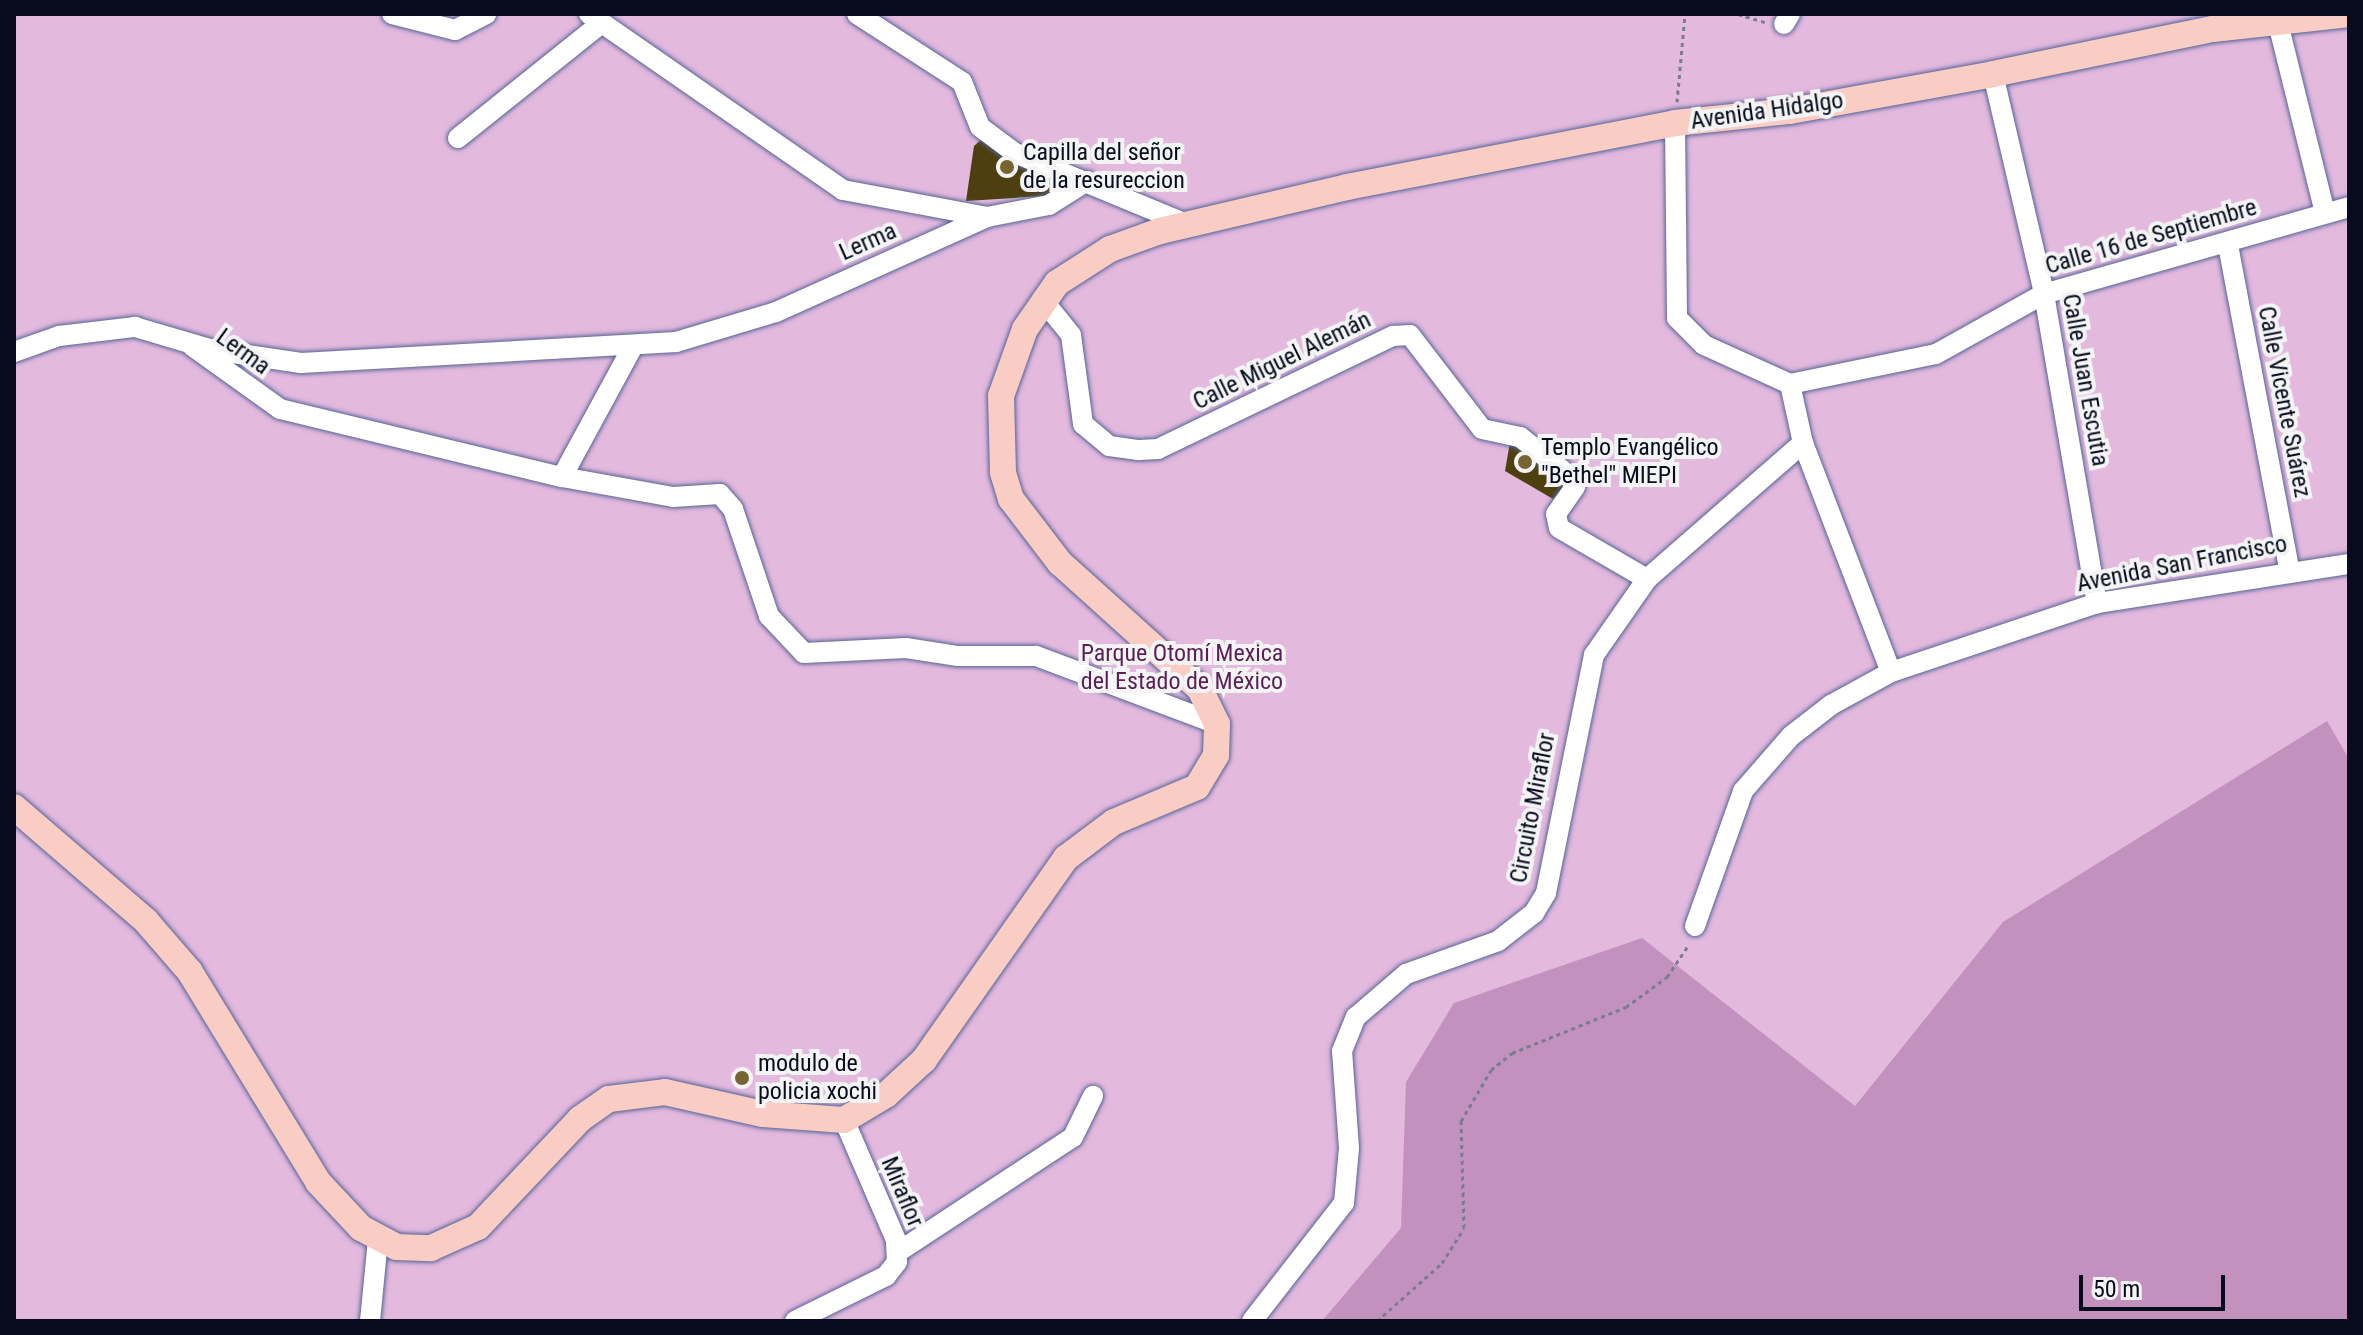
<!DOCTYPE html>
<html>
<head>
<meta charset="utf-8">
<style>
  body { margin:0 }
  #map { position:relative; width:2363px; height:1335px; overflow:hidden; background:#dee6fd; font-family:"Roboto Condensed",sans-serif }
  div>[style] { position:absolute }
  .green>* { inset:0; background:#e3b9de; transform-origin:0 0 }
  .forest>* { inset:0; background:#c391be }
  .building>* { inset:0; background:#4e3f11 }
  .path>* { height:3px; margin-top:-1.5px; transform-origin:0; background:repeating-linear-gradient(90deg,#767d92 0 4px,transparent 0 8px) }
  .roads { filter:drop-shadow(0 0 2px #556597) drop-shadow(0 0 2px #556597) }
  .minor>* { height:20px; margin:-10px; padding:0 10px; transform-origin:10px; border-radius:10px; background:#fff }
  .major>* { height:26px; margin:-13px; padding:0 13px; transform-origin:13px; border-radius:13px; background:#f9ccc4 }
  .dots>* { width:22px; height:22px; translate:-50% -50%; box-sizing:border-box; border:4px solid #f4f4f4; border-radius:50% }
  span { translate:-50% -50%; white-space:nowrap; text-align:center; line-height:1.15; -webkit-text-stroke:8px #f4f4f4; paint-order:stroke }
  .street-label { font-size:24px; color:#060b1e }
  .poi-label { font-size:24px; color:#060b1e }
  .left { translate:0 -50%; text-align:left }
  .park-label { font-size:24px; color:#5b1f57 }
  .frame { position:absolute; inset:0; border:16px solid #060b1e; pointer-events:none }
  .scale { position:absolute; left:2079px; top:1275px; width:146px; height:36px; box-sizing:border-box; border:4px solid #060b1e; border-top:0; padding-left:10px; font-size:24px; line-height:28px; white-space:nowrap; color:#060b1e; -webkit-text-stroke:6px #f4f4f4; paint-order:stroke }
</style>
</head>
<body>
<div id="map">
  <div class="green">
    <div style="left:14px;top:14px;width:2335px;height:1307px"></div>
  </div>
  <div class="forest">
    <div style="clip-path:polygon(2327px 721px,2349px 759px,2349px 1321px,1322px 1321px,1401px 1228px,1406px 1082px,1454px 1003px,1642px 938px,1855px 1106px,2003px 922px)"></div>
  </div>
  <div class="building">
    <div style="clip-path:polygon(984px 137px,1083px 181px,1059px 195px,966px 201px,974px 146px)"></div>
    <div style="clip-path:polygon(1510px 442px,1568px 481px,1553px 499px,1505px 471px)"></div>
  </div>
  <div class="path">
    <div style="left:1738px;top:14px;width:28px;rotate:17deg"></div>
    <div style="left:1677px;top:102px;width:88px;rotate:-84.8deg"></div>
    <div style="left:1377px;top:1321px;width:87px;rotate:-41.7deg"></div>
    <div style="left:1442px;top:1263px;width:41px;rotate:-57.8deg"></div>
    <div style="left:1464px;top:1228px;width:107px;rotate:-91.6deg"></div>
    <div style="left:1461px;top:1121px;width:59px;rotate:-59.5deg"></div>
    <div style="left:1491px;top:1070px;width:27px;rotate:-39deg"></div>
    <div style="left:1512px;top:1053px;width:123px;rotate:-22deg"></div>
    <div style="left:1626px;top:1007px;width:51px;rotate:-36.2deg"></div>
    <div style="left:1667px;top:977px;width:40px;rotate:-56deg"></div>
  </div>
  <div class="roads">
    <div class="minor">
      <div style="left:392px;top:14px;width:65px;rotate:14.3deg"></div>
      <div style="left:455px;top:30px;width:35px;rotate:-27deg"></div>
      <div style="left:589px;top:14px;width:309px;rotate:34.7deg"></div>
      <div style="left:843px;top:190px;width:147px;rotate:10.6deg"></div>
      <div style="left:987px;top:217px;width:63px;rotate:-11deg"></div>
      <div style="left:1049px;top:205px;width:45px;rotate:-32.3deg"></div>
      <div style="left:857px;top:14px;width:125px;rotate:32.9deg"></div>
      <div style="left:962px;top:82px;width:48px;rotate:68.2deg"></div>
      <div style="left:980px;top:127px;width:44px;rotate:36.6deg"></div>
      <div style="left:1015px;top:153px;width:188px;rotate:22.5deg"></div>
      <div style="left:2277px;top:19px;width:200px;rotate:76.1deg"></div>
      <div style="left:1784px;top:24px;width:12px;rotate:-59deg"></div>
      <div style="left:1993px;top:74px;width:226px;rotate:76.9deg"></div>
      <div style="left:2044px;top:294px;width:314px;rotate:80.3deg"></div>
      <div style="left:1675px;top:123px;width:195px;rotate:89.4deg"></div>
      <div style="left:1677px;top:318px;width:38px;rotate:45deg"></div>
      <div style="left:1704px;top:345px;width:94px;rotate:24.4deg"></div>
      <div style="left:1790px;top:384px;width:60px;rotate:77.6deg"></div>
      <div style="left:1803px;top:443px;width:245px;rotate:69deg"></div>
      <div style="left:458px;top:138px;width:181px;rotate:-38.7deg"></div>
      <div style="left:2228px;top:245px;width:330px;rotate:79.3deg"></div>
      <div style="left:1042px;top:299px;width:46px;rotate:51.1deg"></div>
      <div style="left:1071px;top:335px;width:90px;rotate:82.3deg"></div>
      <div style="left:1083px;top:424px;width:34px;rotate:40deg"></div>
      <div style="left:1109px;top:446px;width:30px;rotate:8deg"></div>
      <div style="left:1139px;top:450px;width:19px;rotate:-3deg"></div>
      <div style="left:1158px;top:449px;width:261px;rotate:-25.7deg"></div>
      <div style="left:1393px;top:336px;width:17px;rotate:-3deg"></div>
      <div style="left:1410px;top:335px;width:118px;rotate:52.5deg"></div>
      <div style="left:1482px;top:429px;width:39px;rotate:12deg"></div>
      <div style="left:1520px;top:437px;width:63px;rotate:38deg"></div>
      <div style="left:1570px;top:476px;width:12px;rotate:66deg"></div>
      <div style="left:1575px;top:487px;width:33px;rotate:125deg"></div>
      <div style="left:1556px;top:514px;width:14px;rotate:78deg"></div>
      <div style="left:1559px;top:528px;width:102px;rotate:30.1deg"></div>
      <div style="left:192px;top:346px;width:108px;rotate:35.6deg"></div>
      <div style="left:280px;top:409px;width:290px;rotate:13.6deg"></div>
      <div style="left:562px;top:477px;width:147px;rotate:-61.5deg"></div>
      <div style="left:14px;top:352px;width:48px;rotate:-19.6deg"></div>
      <div style="left:59px;top:336px;width:77px;rotate:-6.8deg"></div>
      <div style="left:135px;top:327px;width:81px;rotate:16.4deg"></div>
      <div style="left:213px;top:350px;width:89px;rotate:8.4deg"></div>
      <div style="left:301px;top:363px;width:376px;rotate:-3.2deg"></div>
      <div style="left:676px;top:342px;width:104px;rotate:-16.7deg"></div>
      <div style="left:776px;top:312px;width:231px;rotate:-24.2deg"></div>
      <div style="left:1790px;top:384px;width:149px;rotate:-11.6deg"></div>
      <div style="left:1936px;top:354px;width:124px;rotate:-29.1deg"></div>
      <div style="left:2044px;top:294px;width:317px;rotate:-15.9deg"></div>
      <div style="left:562px;top:477px;width:113px;rotate:10.2deg"></div>
      <div style="left:673px;top:497px;width:47px;rotate:-3.7deg"></div>
      <div style="left:720px;top:494px;width:20px;rotate:49deg"></div>
      <div style="left:733px;top:509px;width:113px;rotate:71.4deg"></div>
      <div style="left:769px;top:616px;width:51px;rotate:46.6deg"></div>
      <div style="left:804px;top:653px;width:102px;rotate:-2.8deg"></div>
      <div style="left:906px;top:648px;width:53px;rotate:8.7deg"></div>
      <div style="left:958px;top:656px;width:78px"></div>
      <div style="left:1036px;top:656px;width:193px;rotate:20.6deg"></div>
      <div style="left:1695px;top:926px;width:143px;rotate:-70.4deg"></div>
      <div style="left:1743px;top:791px;width:73px;rotate:-48.9deg"></div>
      <div style="left:1791px;top:736px;width:51px;rotate:-37.8deg"></div>
      <div style="left:1831px;top:705px;width:68px;rotate:-28.8deg"></div>
      <div style="left:1891px;top:672px;width:217px;rotate:-18.5deg"></div>
      <div style="left:2097px;top:603px;width:255px;rotate:-8.8deg"></div>
      <div style="left:898px;top:1252px;width:209px;rotate:-33.3deg"></div>
      <div style="left:1073px;top:1137px;width:46px;rotate:-64deg"></div>
      <div style="left:370px;top:1321px;width:81px;rotate:-84.4deg"></div>
      <div style="left:795px;top:1321px;width:102px;rotate:-26.3deg"></div>
      <div style="left:886px;top:1276px;width:18px;rotate:-52deg"></div>
      <div style="left:897px;top:1262px;width:22px;rotate:-93deg"></div>
      <div style="left:896px;top:1240px;width:131px;rotate:-113.4deg"></div>
      <div style="left:1252px;top:1321px;width:150px;rotate:-52.1deg"></div>
      <div style="left:1344px;top:1203px;width:55px;rotate:-84.8deg"></div>
      <div style="left:1349px;top:1148px;width:97px;rotate:-94.1deg"></div>
      <div style="left:1342px;top:1051px;width:37px;rotate:-68deg"></div>
      <div style="left:1356px;top:1017px;width:66px;rotate:-40.7deg"></div>
      <div style="left:1406px;top:974px;width:98px;rotate:-19.7deg"></div>
      <div style="left:1498px;top:941px;width:46px;rotate:-37.9deg"></div>
      <div style="left:1534px;top:913px;width:23px;rotate:-59deg"></div>
      <div style="left:1546px;top:893px;width:243px;rotate:-78.6deg"></div>
      <div style="left:1594px;top:655px;width:93px;rotate:-55.1deg"></div>
      <div style="left:1647px;top:579px;width:207px;rotate:-41.1deg"></div>
    </div>
    <div class="major">
      <div style="left:14px;top:807px;width:174px;rotate:40.8deg"></div>
      <div style="left:146px;top:921px;width:67px;rotate:49.2deg"></div>
      <div style="left:190px;top:972px;width:246px;rotate:58.6deg"></div>
      <div style="left:318px;top:1182px;width:63px;rotate:46.9deg"></div>
      <div style="left:361px;top:1228px;width:40px;rotate:28deg"></div>
      <div style="left:396px;top:1247px;width:35px;rotate:2deg"></div>
      <div style="left:431px;top:1248px;width:51px;rotate:-24.1deg"></div>
      <div style="left:478px;top:1227px;width:149px;rotate:-46.6deg"></div>
      <div style="left:580px;top:1119px;width:35px;rotate:-35deg"></div>
      <div style="left:609px;top:1099px;width:56px;rotate:-7.1deg"></div>
      <div style="left:665px;top:1092px;width:100px;rotate:12.7deg"></div>
      <div style="left:763px;top:1114px;width:81px;rotate:4.2deg"></div>
      <div style="left:844px;top:1120px;width:49px;rotate:-30.8deg"></div>
      <div style="left:886px;top:1095px;width:52px;rotate:-42.6deg"></div>
      <div style="left:924px;top:1060px;width:247px;rotate:-54.9deg"></div>
      <div style="left:1066px;top:858px;width:60px;rotate:-36.9deg"></div>
      <div style="left:1114px;top:822px;width:90px;rotate:-22.9deg"></div>
      <div style="left:1197px;top:787px;width:37px;rotate:-59deg"></div>
      <div style="left:1216px;top:755px;width:31px;rotate:-88deg"></div>
      <div style="left:1217px;top:724px;width:39px;rotate:-116deg"></div>
      <div style="left:1200px;top:689px;width:188px;rotate:-138deg"></div>
      <div style="left:1060px;top:563px;width:81px;rotate:-127.4deg"></div>
      <div style="left:1011px;top:499px;width:28px;rotate:-107deg"></div>
      <div style="left:1003px;top:472px;width:76px;rotate:-91.5deg"></div>
      <div style="left:1001px;top:396px;width:71px;rotate:-70.3deg"></div>
      <div style="left:1025px;top:329px;width:56px;rotate:-55.2deg"></div>
      <div style="left:1057px;top:283px;width:63px;rotate:-32.7deg"></div>
      <div style="left:1110px;top:249px;width:53px;rotate:-19.8deg"></div>
      <div style="left:1160px;top:231px;width:192px;rotate:-13.2deg"></div>
      <div style="left:1347px;top:187px;width:334px;rotate:-11deg"></div>
      <div style="left:1675px;top:123px;width:116px;rotate:-6deg"></div>
      <div style="left:1790px;top:111px;width:206px;rotate:-10.3deg"></div>
      <div style="left:1993px;top:74px;width:225px;rotate:-11.6deg"></div>
      <div style="left:2213px;top:29px;width:137px;rotate:-6.3deg"></div>
    </div>
  </div>
  <div class="dots">
    <div style="left:1007px;top:167px;background:#766533"></div>
    <div style="left:1525px;top:462px;background:#766533"></div>
    <div style="left:742px;top:1078px;background:#766533"></div>
  </div>
  <div class="street-label">
    <span style="left:1767px;top:111px;rotate:-8deg">Avenida Hidalgo</span>
    <span style="left:2151px;top:237px;rotate:-16deg">Calle 16 de Septiembre</span>
    <span style="left:868px;top:242px;rotate:-24deg">Lerma</span>
    <span style="left:243px;top:352px;rotate:36deg">Lerma</span>
    <span style="left:1282px;top:361px;rotate:-26deg">Calle Miguel Alemán</span>
    <span style="left:2085px;top:380px;rotate:80deg">Calle Juan Escutia</span>
    <span style="left:2284px;top:402px;rotate:79deg">Calle Vicente Suárez</span>
    <span style="left:2182px;top:564px;rotate:-11deg">Avenida San Francisco</span>
    <span style="left:1533px;top:808px;rotate:-79deg">Circuito Miraflor</span>
    <span style="left:902px;top:1192px;rotate:67deg">Miraflor</span>
  </div>
  <div class="poi-label">
    <span class="left" style="left:1023px;top:167px">Capilla del señor<br>de la resureccion</span>
    <span class="left" style="left:1541px;top:462px">Templo Evangélico<br>"Bethel" MIEPI</span>
    <span class="left" style="left:758px;top:1078px">modulo de<br>policia xochi</span>
  </div>
  <div class="park-label">
    <span style="left:1182px;top:668px">Parque Otomí Mexica<br>del Estado de México</span>
  </div>
  <div class="frame"></div>
  <div class="scale">50 m</div>
</div>
</body>
</html>
